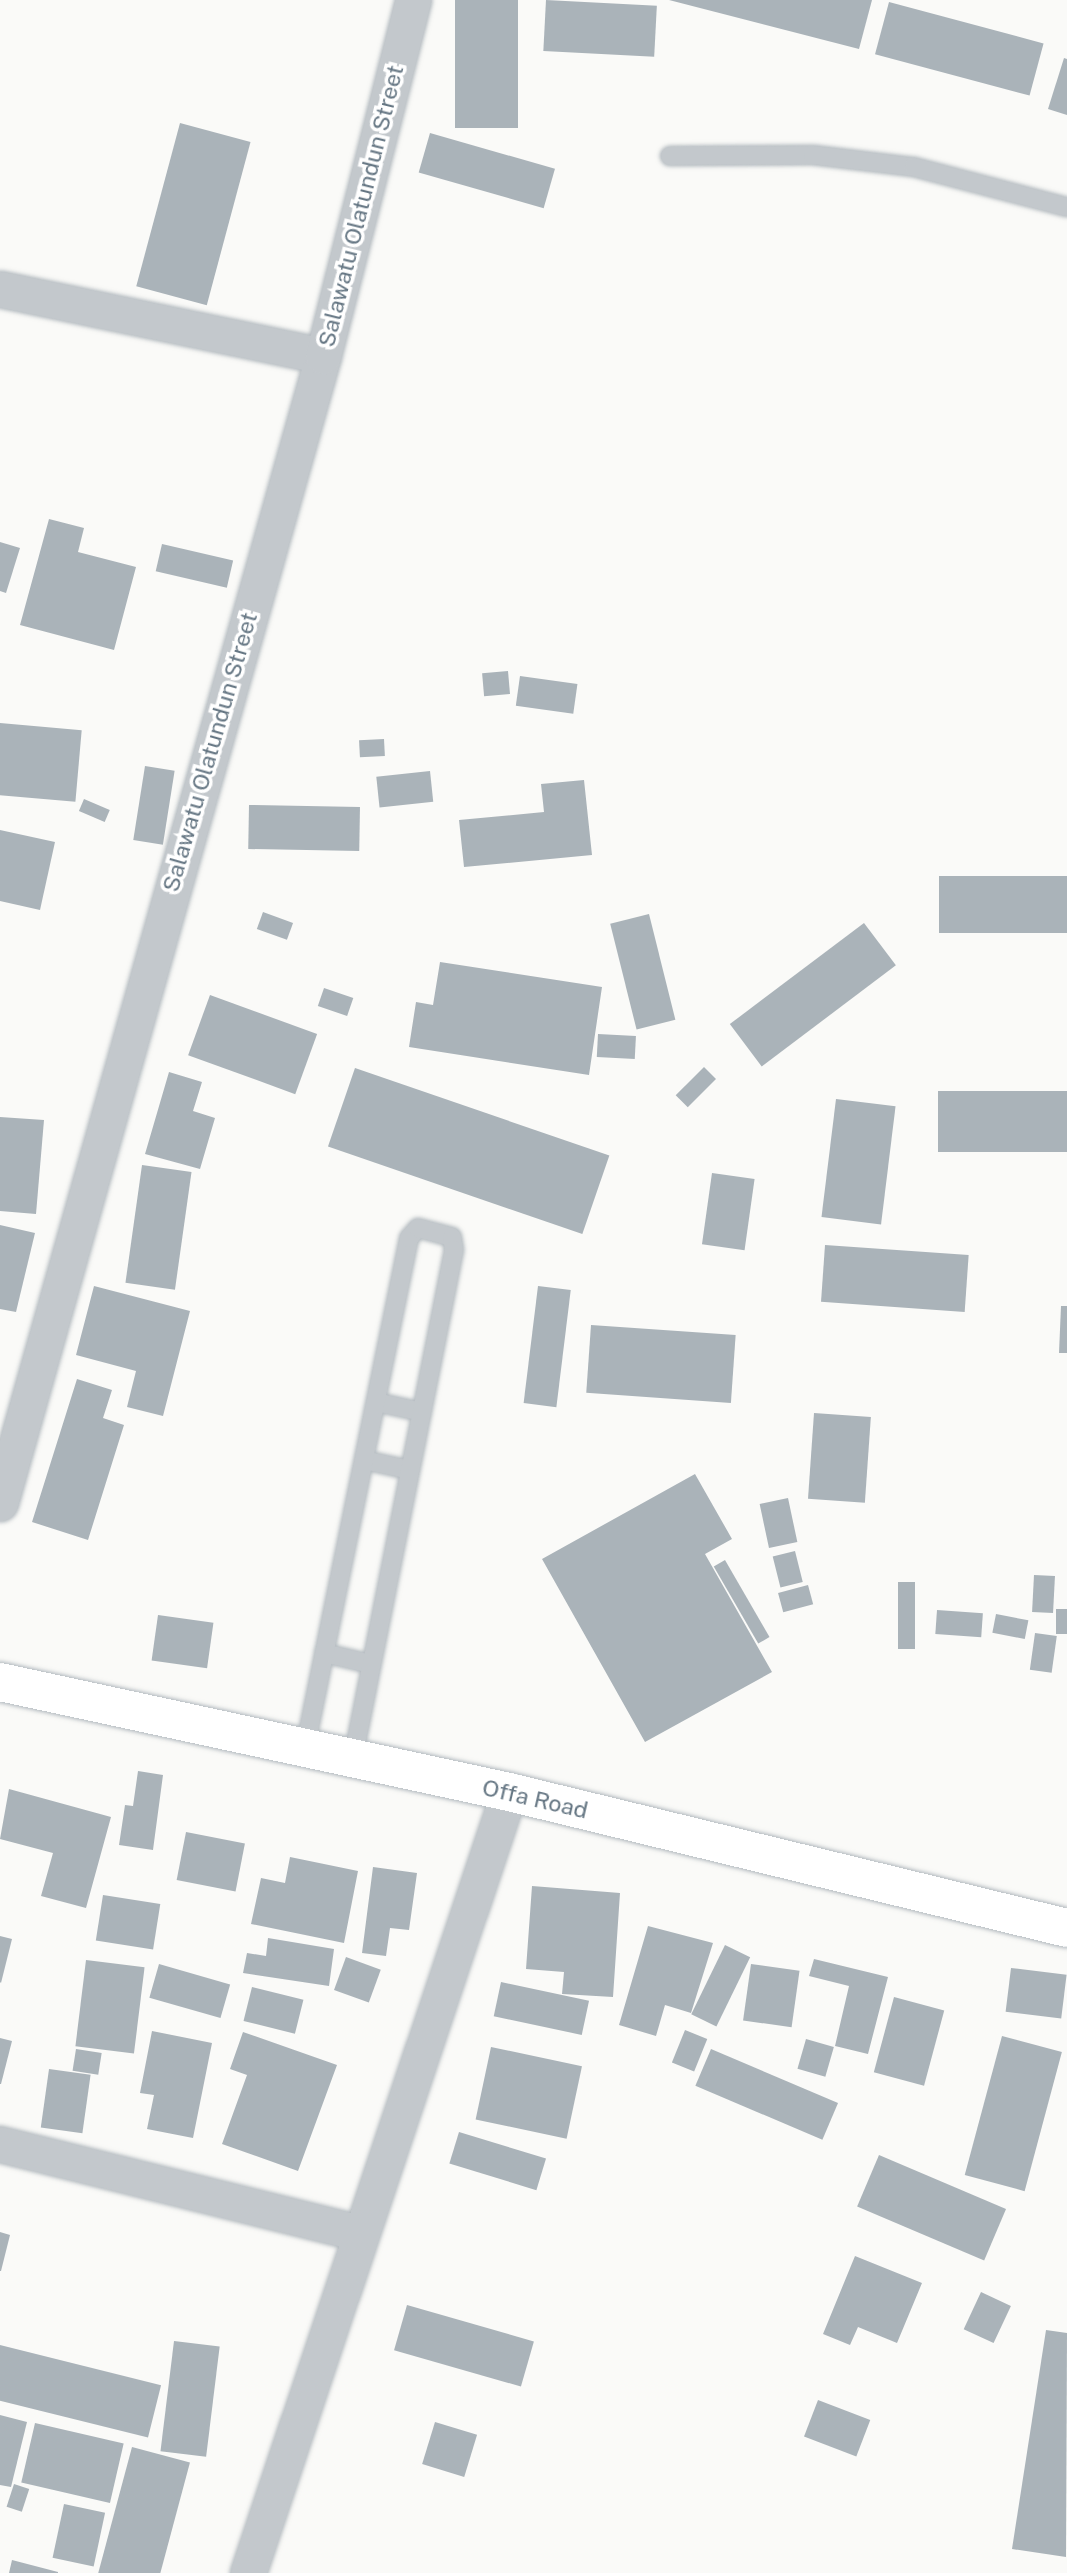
<!DOCTYPE html>
<html>
<head>
<meta charset="utf-8">
<style>
  body { margin:0 }
  #map { position:relative; width:1067px; height:2573px; overflow:hidden; background:#fafaf8; font-family:"Public Sans",sans-serif }
  div>[style] { position:absolute }
  .building>* { inset:0; background:#aab3b9; transform-origin:0 0 }
  .roads { filter:drop-shadow(0 0 2px #b3babf) drop-shadow(0 0 2px #b3babf) }
  .lane>* { height:18px; margin:-9px; padding:0 9px; transform-origin:9px; border-radius:9px; background:#c3c8cc }
  .street>* { height:35px; margin:-17.5px; padding:0 17.5px; transform-origin:17.5px; border-radius:17.5px; background:#c3c8cc }
  .secondary>* { height:38px; margin:-19px; padding:0 19px; transform-origin:19px; border-radius:19px; background:#fff }
  span { translate:-50% -50%; white-space:nowrap; text-align:center; line-height:1.15; -webkit-text-stroke:7px #fff; paint-order:stroke }
  .street-label { font-size:23px; color:#657683 }
</style>
</head>
<body>
<div id="map">
  <div class="building">
    <div style="left:455px;top:0;width:63px;height:128px"></div>
    <div style="left:546px;top:0;width:111px;height:51px;rotate:3deg"></div>
    <div style="clip-path:polygon(669px 0,872px 0,859px 49px)"></div>
    <div style="left:889px;top:2px;width:160px;height:54px;rotate:15deg"></div>
    <div style="clip-path:polygon(1064px 58px,1067px 59px,1067px 115px,1048px 109px)"></div>
    <div style="left:180px;top:123px;width:73px;height:169px;rotate:15deg"></div>
    <div style="left:430px;top:133px;width:130px;height:41px;rotate:16deg"></div>
    <div style="clip-path:polygon(49px 519px,84px 528px,78px 552px,136px 567px,114px 650px,20px 625px)"></div>
    <div style="clip-path:polygon(0 542px,20px 548px,6px 593px,0 591px)"></div>
    <div style="left:162px;top:544px;width:73px;height:28px;rotate:13deg"></div>
    <div style="left:508px;top:671px;width:23px;height:26px;rotate:85deg"></div>
    <div style="left:520px;top:676px;width:58px;height:30px;rotate:8deg"></div>
    <div style="left:0;top:723px;width:82px;height:72px;rotate:5deg"></div>
    <div style="left:384px;top:739px;width:17px;height:25px;rotate:87deg"></div>
    <div style="left:145px;top:766px;width:30px;height:75px;rotate:9deg"></div>
    <div style="left:430px;top:771px;width:31px;height:54px;rotate:84deg"></div>
    <div style="clip-path:polygon(584px 780px,592px 855px,464px 867px,459px 820px,544px 812px,541px 784px)"></div>
    <div style="left:84px;top:799px;width:28px;height:13px;rotate:23deg"></div>
    <div style="left:249px;top:805px;width:111px;height:44px;rotate:1deg"></div>
    <div style="clip-path:polygon(0 830px,55px 842px,40px 910px,0 901px)"></div>
    <div style="left:1067px;top:876px;width:57px;height:128px;rotate:90deg"></div>
    <div style="left:263px;top:912px;width:32px;height:18px;rotate:20deg"></div>
    <div style="left:649px;top:914px;width:109px;height:40px;rotate:76deg"></div>
    <div style="left:864px;top:923px;width:53px;height:168px;rotate:53deg"></div>
    <div style="clip-path:polygon(440px 962px,602px 987px,589px 1075px,409px 1047px,416px 1002px,433px 1005px)"></div>
    <div style="left:324px;top:988px;width:31px;height:19px;rotate:19deg"></div>
    <div style="left:210px;top:995px;width:114px;height:64px;rotate:20deg"></div>
    <div style="left:598px;top:1034px;width:38px;height:23px;rotate:3deg"></div>
    <div style="left:704px;top:1067px;width:17px;height:40px;rotate:45deg"></div>
    <div style="left:355px;top:1068px;width:269px;height:83px;rotate:19deg"></div>
    <div style="clip-path:polygon(169px 1072px,202px 1082px,193px 1111px,215px 1118px,200px 1169px,145px 1154px)"></div>
    <div style="left:1067px;top:1091px;width:61px;height:129px;rotate:90deg"></div>
    <div style="left:836px;top:1099px;width:60px;height:119px;rotate:7deg"></div>
    <div style="clip-path:polygon(0 1117px,44px 1120px,36px 1214px,0 1211px)"></div>
    <div style="left:142px;top:1165px;width:50px;height:119px;rotate:8deg"></div>
    <div style="left:712px;top:1173px;width:43px;height:72px;rotate:8deg"></div>
    <div style="clip-path:polygon(0 1225px,35px 1233px,16px 1312px,0 1309px)"></div>
    <div style="left:825px;top:1245px;width:144px;height:57px;rotate:4deg"></div>
    <div style="clip-path:polygon(94px 1286px,190px 1311px,163px 1416px,127px 1407px,136px 1371px,76px 1355px)"></div>
    <div style="left:538px;top:1286px;width:33px;height:118px;rotate:7deg"></div>
    <div style="clip-path:polygon(1061px 1306px,1067px 1306px,1067px 1353px,1059px 1353px)"></div>
    <div style="left:591px;top:1325px;width:145px;height:68px;rotate:4deg"></div>
    <div style="clip-path:polygon(77px 1379px,112px 1390px,103px 1418px,124px 1425px,88px 1540px,32px 1522px)"></div>
    <div style="left:814px;top:1413px;width:57px;height:86px;rotate:4deg"></div>
    <div style="clip-path:polygon(695px 1474px,732px 1539px,705px 1554px,772px 1672px,645px 1742px,542px 1559px)"></div>
    <div style="left:788px;top:1498px;width:45px;height:29px;rotate:78deg"></div>
    <div style="left:795px;top:1551px;width:32px;height:23px;rotate:76deg"></div>
    <div style="left:725px;top:1560px;width:89px;height:13px;rotate:60deg"></div>
    <div style="left:1034px;top:1575px;width:21px;height:37px;rotate:3deg"></div>
    <div style="left:898px;top:1582px;width:17px;height:67px"></div>
    <div style="left:808px;top:1585px;width:20px;height:31px;rotate:75deg"></div>
    <div style="left:1056px;top:1609px;width:11px;height:25px"></div>
    <div style="left:937px;top:1610px;width:46px;height:24px;rotate:4deg"></div>
    <div style="left:996px;top:1614px;width:33px;height:19px;rotate:11deg"></div>
    <div style="left:158px;top:1615px;width:56px;height:46px;rotate:8deg"></div>
    <div style="left:1035px;top:1633px;width:22px;height:37px;rotate:8deg"></div>
    <div style="clip-path:polygon(138px 1771px,163px 1775px,153px 1850px,119px 1845px,125px 1805px,133px 1806px)"></div>
    <div style="clip-path:polygon(9px 1789px,111px 1817px,86px 1908px,41px 1896px,53px 1853px,0 1839px)"></div>
    <div style="left:186px;top:1832px;width:60px;height:49px;rotate:11deg"></div>
    <div style="clip-path:polygon(290px 1857px,358px 1871px,344px 1943px,251px 1924px,261px 1878px,285px 1883px)"></div>
    <div style="clip-path:polygon(373px 1867px,417px 1873px,409px 1930px,390px 1928px,386px 1956px,362px 1953px)"></div>
    <div style="clip-path:polygon(532px 1886px,620px 1893px,613px 1997px,562px 1994px,564px 1972px,526px 1969px)"></div>
    <div style="left:103px;top:1895px;width:58px;height:46px;rotate:9deg"></div>
    <div style="clip-path:polygon(648px 1926px,713px 1943px,691px 2013px,665px 2005px,656px 2036px,619px 2025px)"></div>
    <div style="clip-path:polygon(0 1936px,12px 1939px,1px 1983px,0 1982px)"></div>
    <div style="clip-path:polygon(268px 1938px,334px 1949px,329px 1986px,243px 1973px,247px 1953px,266px 1956px)"></div>
    <div style="left:725px;top:1945px;width:28px;height:77px;rotate:26deg"></div>
    <div style="left:346px;top:1957px;width:37px;height:35px;rotate:20deg"></div>
    <div style="clip-path:polygon(814px 1959px,888px 1977px,868px 2054px,835px 2046px,849px 1986px,809px 1976px)"></div>
    <div style="left:86px;top:1960px;width:59px;height:87px;rotate:7deg"></div>
    <div style="left:159px;top:1964px;width:74px;height:35px;rotate:16deg"></div>
    <div style="left:751px;top:1964px;width:49px;height:57px;rotate:8deg"></div>
    <div style="left:1011px;top:1968px;width:56px;height:44px;rotate:7deg"></div>
    <div style="left:501px;top:1982px;width:90px;height:35px;rotate:12deg"></div>
    <div style="left:252px;top:1987px;width:53px;height:35px;rotate:14deg"></div>
    <div style="left:894px;top:1997px;width:52px;height:78px;rotate:15deg"></div>
    <div style="left:685px;top:2030px;width:24px;height:35px;rotate:22deg"></div>
    <div style="clip-path:polygon(152px 2031px,212px 2043px,193px 2138px,147px 2129px,154px 2095px,140px 2093px)"></div>
    <div style="clip-path:polygon(243px 2032px,337px 2065px,298px 2171px,222px 2144px,247px 2075px,230px 2069px)"></div>
    <div style="left:1002px;top:2036px;width:62px;height:144px;rotate:15deg"></div>
    <div style="clip-path:polygon(0 2038px,12px 2041px,1px 2084px,0 2084px)"></div>
    <div style="left:806px;top:2039px;width:29px;height:31px;rotate:16deg"></div>
    <div style="left:491px;top:2047px;width:93px;height:74px;rotate:12deg"></div>
    <div style="left:76px;top:2049px;width:26px;height:22px;rotate:9deg"></div>
    <div style="left:711px;top:2049px;width:138px;height:40px;rotate:23deg"></div>
    <div style="left:49px;top:2069px;width:42px;height:59px;rotate:8deg"></div>
    <div style="left:459px;top:2132px;width:91px;height:33px;rotate:17deg"></div>
    <div style="left:879px;top:2155px;width:138px;height:56px;rotate:23deg"></div>
    <div style="clip-path:polygon(0 2232px,10px 2235px,1px 2271px,0 2271px)"></div>
    <div style="clip-path:polygon(855px 2256px,922px 2283px,897px 2343px,858px 2327px,850px 2345px,823px 2334px)"></div>
    <div style="left:981px;top:2292px;width:33px;height:41px;rotate:25deg"></div>
    <div style="left:407px;top:2305px;width:132px;height:47px;rotate:16deg"></div>
    <div style="clip-path:polygon(1046px 2330px,1067px 2333px,1066px 2557px,1012px 2549px)"></div>
    <div style="left:174px;top:2341px;width:46px;height:111px;rotate:7deg"></div>
    <div style="left:0;top:2345px;width:166px;height:54px;rotate:14deg"></div>
    <div style="left:818px;top:2400px;width:56px;height:39px;rotate:21deg"></div>
    <div style="clip-path:polygon(0 2415px,27px 2422px,11px 2487px,0 2485px)"></div>
    <div style="left:435px;top:2422px;width:44px;height:44px;rotate:17deg"></div>
    <div style="left:35px;top:2423px;width:91px;height:61px;rotate:13deg"></div>
    <div style="left:132px;top:2447px;width:60px;height:131px;rotate:15deg"></div>
    <div style="left:14px;top:2484px;width:16px;height:24px;rotate:18deg"></div>
    <div style="left:64px;top:2504px;width:42px;height:55px;rotate:12deg"></div>
    <div style="clip-path:polygon(12px 2560px,58px 2572px,58px 2573px,9px 2573px)"></div>
  </div>
  <div class="roads">
    <div class="lane">
      <div style="left:670px;top:156px;width:143px;rotate:-0.4deg"></div>
      <div style="left:813px;top:155px;width:102px;rotate:6.8deg"></div>
      <div style="left:914px;top:167px;width:158px;rotate:14.7deg"></div>
      <div style="left:376px;top:1402px;width:47px;rotate:12.3deg"></div>
      <div style="left:364px;top:1460px;width:47px;rotate:12.3deg"></div>
      <div style="left:324px;top:1653px;width:48px;rotate:13.2deg"></div>
      <div style="left:305px;top:1748px;width:520px;rotate:-78.47deg"></div>
      <div style="left:409px;top:1238px;width:13px;rotate:-48deg"></div>
      <div style="left:418px;top:1228px;width:35px;rotate:15deg"></div>
      <div style="left:452px;top:1237px;width:13px;rotate:81deg"></div>
      <div style="left:454px;top:1250px;width:518px;rotate:101.24deg"></div>
    </div>
    <div class="street">
      <div style="left:0;top:289px;width:330px;rotate:11.7deg"></div>
      <div style="left:0;top:1503px;width:1192px;rotate:-74.27deg"></div>
      <div style="left:323px;top:356px;width:367px;rotate:-75.8deg"></div>
      <div style="left:0;top:2144px;width:371px;rotate:13.9deg"></div>
      <div style="left:248px;top:2573px;width:823px;rotate:-71.52deg"></div>
    </div>
    <div class="secondary">
      <div style="left:0;top:1682px;width:521px;rotate:12.19deg"></div>
      <div style="left:509px;top:1792px;width:574px;rotate:13.7deg"></div>
    </div>
  </div>
  <div class="street-label">
    <span style="left:361px;top:206px;rotate:-76deg">Salawatu Olatundun Street</span>
    <span style="left:210px;top:752px;rotate:-74deg">Salawatu Olatundun Street</span>
    <span style="left:535px;top:1799px;rotate:13deg">Offa Road</span>
  </div>
</div>
</body>
</html>
